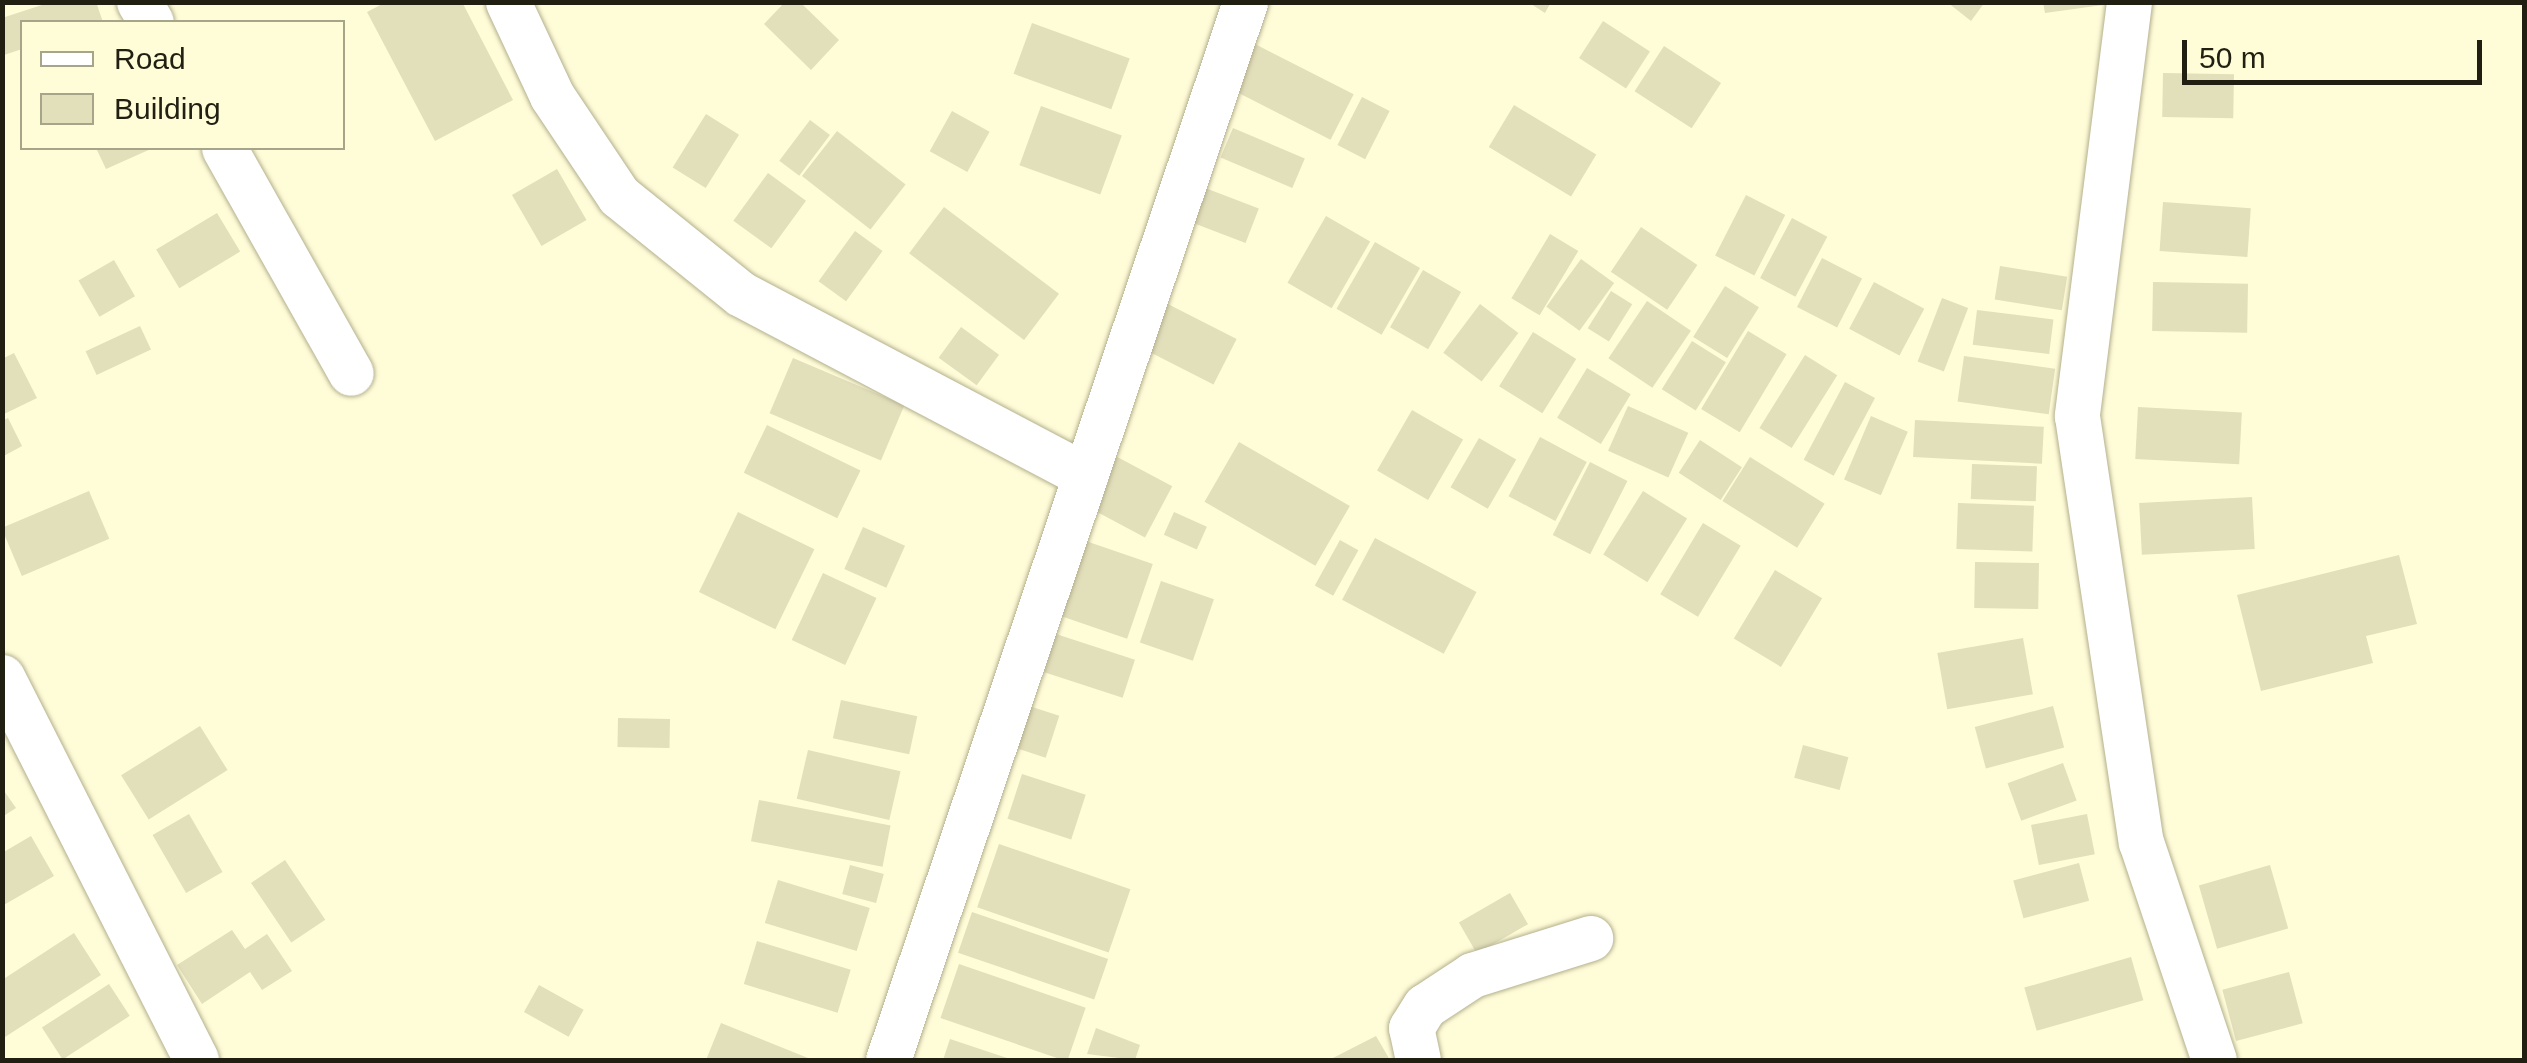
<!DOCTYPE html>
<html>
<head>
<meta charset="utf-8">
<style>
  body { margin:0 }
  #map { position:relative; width:2527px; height:1063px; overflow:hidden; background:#fffcd8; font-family:Helvetica,sans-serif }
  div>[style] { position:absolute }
  .building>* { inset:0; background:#e2dfbb; transform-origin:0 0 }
  .roads { filter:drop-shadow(0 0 2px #b3b08e) drop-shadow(0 0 2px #b3b08e) }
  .minor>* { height:45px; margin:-22.5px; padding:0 22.5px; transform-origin:22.5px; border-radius:22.5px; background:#fff }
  span { translate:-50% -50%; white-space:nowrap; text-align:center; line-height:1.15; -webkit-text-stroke:8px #fffcd8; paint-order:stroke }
  .frame { position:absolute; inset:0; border:5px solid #201f12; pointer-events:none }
  .legend { position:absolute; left:20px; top:20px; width:325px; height:130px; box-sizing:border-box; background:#fffcd8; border:2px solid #a6a489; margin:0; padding:12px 18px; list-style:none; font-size:30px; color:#201f12 }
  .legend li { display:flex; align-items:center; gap:20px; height:50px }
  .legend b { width:50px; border:2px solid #a6a489 }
  .scale { position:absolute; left:2182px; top:40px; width:300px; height:45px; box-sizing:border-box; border:5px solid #201f12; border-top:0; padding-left:12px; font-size:30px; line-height:35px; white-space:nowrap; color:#201f12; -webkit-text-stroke:8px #fffcd8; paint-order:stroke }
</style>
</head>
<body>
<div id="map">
  <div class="building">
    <div style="clip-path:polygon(51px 2px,96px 2px,103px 22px,22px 22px,22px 49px,4px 55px,2px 18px)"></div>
    <div style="clip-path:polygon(386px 2px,462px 2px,513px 100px,435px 141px,367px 12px)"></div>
    <div style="clip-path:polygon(785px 2px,800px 2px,839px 40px,811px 70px,764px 24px)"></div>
    <div style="clip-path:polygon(1528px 2px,1551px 2px,1545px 13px)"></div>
    <div style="clip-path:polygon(1947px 2px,1985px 2px,1971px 21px)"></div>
    <div style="clip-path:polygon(2043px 2px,2103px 2px,2103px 5px,2045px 13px)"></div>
    <div style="left:1603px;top:21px;width:56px;height:44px;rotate:33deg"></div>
    <div style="left:1032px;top:23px;width:104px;height:54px;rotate:20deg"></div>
    <div style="left:1253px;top:43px;width:113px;height:51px;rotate:27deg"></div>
    <div style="left:1664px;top:46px;width:68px;height:54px;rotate:33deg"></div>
    <div style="left:2163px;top:73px;width:71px;height:44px;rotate:1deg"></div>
    <div style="left:1362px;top:97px;width:31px;height:54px;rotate:27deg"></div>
    <div style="left:1514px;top:105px;width:96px;height:49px;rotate:31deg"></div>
    <div style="left:1041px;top:106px;width:86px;height:63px;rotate:20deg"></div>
    <div style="left:952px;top:111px;width:43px;height:46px;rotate:29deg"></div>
    <div style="left:706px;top:114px;width:39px;height:63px;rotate:32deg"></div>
    <div style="left:810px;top:120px;width:25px;height:51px;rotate:37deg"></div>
    <div style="left:1233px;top:128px;width:78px;height:32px;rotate:23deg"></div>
    <div style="left:837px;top:131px;width:87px;height:57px;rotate:38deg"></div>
    <div style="clip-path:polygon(96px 148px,153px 148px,106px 169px)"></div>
    <div style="left:557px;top:169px;width:59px;height:52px;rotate:60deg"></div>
    <div style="left:768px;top:173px;width:47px;height:59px;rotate:36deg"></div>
    <div style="left:1200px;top:186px;width:63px;height:37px;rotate:21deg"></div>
    <div style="left:1746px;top:195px;width:44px;height:68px;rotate:27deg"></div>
    <div style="left:2163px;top:202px;width:88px;height:49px;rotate:4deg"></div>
    <div style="left:944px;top:207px;width:144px;height:58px;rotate:37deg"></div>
    <div style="left:217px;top:213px;width:45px;height:71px;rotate:59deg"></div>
    <div style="left:1326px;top:216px;width:51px;height:77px;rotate:30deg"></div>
    <div style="left:1792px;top:218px;width:40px;height:68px;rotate:28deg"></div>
    <div style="left:1641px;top:227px;width:68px;height:54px;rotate:34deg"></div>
    <div style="left:855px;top:231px;width:34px;height:62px;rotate:36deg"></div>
    <div style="left:1550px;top:234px;width:33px;height:75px;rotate:31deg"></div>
    <div style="left:1375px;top:242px;width:52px;height:77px;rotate:30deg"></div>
    <div style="left:1822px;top:258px;width:45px;height:55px;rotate:27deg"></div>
    <div style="left:1581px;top:259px;width:41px;height:59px;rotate:36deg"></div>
    <div style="left:114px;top:260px;width:42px;height:41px;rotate:60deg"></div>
    <div style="left:2000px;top:266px;width:68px;height:34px;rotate:9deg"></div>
    <div style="left:1423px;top:270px;width:44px;height:66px;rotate:30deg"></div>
    <div style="left:1874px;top:282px;width:57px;height:53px;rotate:28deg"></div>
    <div style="left:2153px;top:282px;width:95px;height:49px;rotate:1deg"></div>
    <div style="left:1725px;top:286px;width:40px;height:60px;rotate:32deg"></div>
    <div style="left:1611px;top:291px;width:25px;height:44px;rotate:32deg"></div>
    <div style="left:1942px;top:298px;width:28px;height:68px;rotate:21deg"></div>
    <div style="left:1160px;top:300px;width:86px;height:51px;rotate:27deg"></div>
    <div style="left:1647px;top:301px;width:53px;height:69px;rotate:34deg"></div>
    <div style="left:1480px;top:304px;width:48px;height:61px;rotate:37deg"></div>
    <div style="left:1977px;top:310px;width:77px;height:35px;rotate:7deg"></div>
    <div style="left:140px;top:326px;width:26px;height:60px;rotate:65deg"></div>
    <div style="left:961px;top:327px;width:47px;height:38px;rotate:36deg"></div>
    <div style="left:1748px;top:331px;width:45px;height:91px;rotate:31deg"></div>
    <div style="left:1533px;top:332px;width:51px;height:64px;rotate:32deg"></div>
    <div style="left:1692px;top:341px;width:40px;height:57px;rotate:32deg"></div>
    <div style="clip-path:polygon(14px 353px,37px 398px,2px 415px,2px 359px)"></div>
    <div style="left:1805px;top:355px;width:38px;height:86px;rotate:32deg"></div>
    <div style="left:1964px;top:356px;width:92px;height:46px;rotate:8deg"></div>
    <div style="left:793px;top:358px;width:121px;height:60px;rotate:23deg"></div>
    <div style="left:1587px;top:368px;width:51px;height:58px;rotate:31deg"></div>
    <div style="left:1845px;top:382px;width:34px;height:88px;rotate:28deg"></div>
    <div style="left:1628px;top:406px;width:66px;height:49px;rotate:24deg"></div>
    <div style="left:2138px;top:407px;width:104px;height:52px;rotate:3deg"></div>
    <div style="left:1412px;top:410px;width:59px;height:70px;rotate:30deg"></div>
    <div style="left:1871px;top:416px;width:40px;height:69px;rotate:23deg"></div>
    <div style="clip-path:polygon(8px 418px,22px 446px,2px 457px,2px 421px)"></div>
    <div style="left:1915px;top:420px;width:129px;height:37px;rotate:3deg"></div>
    <div style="left:767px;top:425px;width:104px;height:53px;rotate:26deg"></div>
    <div style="left:1540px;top:437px;width:53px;height:67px;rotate:28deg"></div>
    <div style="left:1479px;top:438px;width:43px;height:57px;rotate:30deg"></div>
    <div style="left:1700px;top:440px;width:50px;height:39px;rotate:33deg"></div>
    <div style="left:1239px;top:442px;width:128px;height:69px;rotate:30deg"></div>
    <div style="left:1106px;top:451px;width:75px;height:58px;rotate:28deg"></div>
    <div style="left:1750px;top:457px;width:88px;height:52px;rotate:32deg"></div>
    <div style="left:1590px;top:462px;width:42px;height:82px;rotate:27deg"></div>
    <div style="left:1972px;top:464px;width:65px;height:35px;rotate:2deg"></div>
    <div style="left:89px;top:491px;width:52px;height:95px;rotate:67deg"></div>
    <div style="left:1643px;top:491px;width:52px;height:75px;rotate:32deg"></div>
    <div style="left:2252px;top:497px;width:52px;height:113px;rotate:87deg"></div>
    <div style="left:1958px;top:503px;width:76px;height:46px;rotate:2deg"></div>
    <div style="left:738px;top:512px;width:85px;height:89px;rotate:26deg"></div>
    <div style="left:1174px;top:512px;width:36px;height:25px;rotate:24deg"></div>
    <div style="left:1703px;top:523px;width:44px;height:83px;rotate:31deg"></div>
    <div style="left:863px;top:527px;width:46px;height:46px;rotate:24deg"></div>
    <div style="left:1375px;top:538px;width:115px;height:70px;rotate:28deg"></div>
    <div style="left:1080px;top:539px;width:77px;height:79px;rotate:19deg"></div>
    <div style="left:1340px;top:540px;width:21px;height:52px;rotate:29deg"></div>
    <div style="clip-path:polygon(2399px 555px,2417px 624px,2366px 636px,2373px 663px,2261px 691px,2237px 595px)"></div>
    <div style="left:1975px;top:562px;width:64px;height:46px;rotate:1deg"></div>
    <div style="left:1775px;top:570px;width:55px;height:80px;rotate:31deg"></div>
    <div style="left:823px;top:573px;width:59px;height:74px;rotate:25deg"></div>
    <div style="left:1161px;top:581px;width:56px;height:65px;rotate:19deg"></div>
    <div style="left:1056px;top:634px;width:83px;height:40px;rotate:18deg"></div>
    <div style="left:2023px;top:638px;width:57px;height:87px;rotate:80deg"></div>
    <div style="left:841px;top:700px;width:78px;height:39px;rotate:12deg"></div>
    <div style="left:1026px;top:705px;width:35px;height:44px;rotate:18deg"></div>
    <div style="left:2053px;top:706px;width:43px;height:81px;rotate:75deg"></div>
    <div style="left:618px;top:718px;width:52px;height:29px;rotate:1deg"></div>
    <div style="left:200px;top:726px;width:52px;height:93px;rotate:58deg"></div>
    <div style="left:1803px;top:745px;width:47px;height:34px;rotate:15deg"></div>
    <div style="left:808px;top:750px;width:95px;height:50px;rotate:13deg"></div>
    <div style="left:2063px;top:763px;width:40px;height:59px;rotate:70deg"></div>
    <div style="left:1022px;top:774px;width:67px;height:47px;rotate:18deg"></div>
    <div style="clip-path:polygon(2px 788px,16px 808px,2px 817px)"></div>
    <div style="left:759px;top:800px;width:134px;height:42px;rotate:11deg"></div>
    <div style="left:189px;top:814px;width:67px;height:42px;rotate:60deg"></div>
    <div style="left:2087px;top:814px;width:41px;height:57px;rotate:79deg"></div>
    <div style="clip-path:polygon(31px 836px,54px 876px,2px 906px,2px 853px)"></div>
    <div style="left:999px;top:844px;width:139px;height:67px;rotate:19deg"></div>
    <div style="left:285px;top:860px;width:72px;height:41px;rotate:56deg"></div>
    <div style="left:2079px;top:863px;width:39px;height:68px;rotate:75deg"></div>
    <div style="left:850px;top:865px;width:35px;height:30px;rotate:15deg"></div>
    <div style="left:2270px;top:865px;width:66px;height:74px;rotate:74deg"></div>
    <div style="left:778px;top:880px;width:96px;height:45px;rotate:17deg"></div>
    <div style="left:1510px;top:893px;width:36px;height:59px;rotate:60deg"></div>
    <div style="left:972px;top:912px;width:144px;height:43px;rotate:19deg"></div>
    <div style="clip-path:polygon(232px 930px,245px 949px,267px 934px,292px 971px,262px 990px,250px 972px,202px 1004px,177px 965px)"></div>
    <div style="clip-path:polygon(74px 933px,101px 975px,5px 1037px,2px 980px)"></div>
    <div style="left:757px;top:941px;width:98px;height:45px;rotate:17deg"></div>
    <div style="left:2131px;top:957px;width:45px;height:111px;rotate:74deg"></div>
    <div style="left:959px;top:964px;width:134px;height:57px;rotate:19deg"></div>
    <div style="left:2289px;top:972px;width:53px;height:69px;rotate:75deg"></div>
    <div style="left:109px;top:984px;width:38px;height:80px;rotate:57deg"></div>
    <div style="left:539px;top:985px;width:51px;height:31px;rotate:29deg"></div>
    <div style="clip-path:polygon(721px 1023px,813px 1060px,706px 1060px)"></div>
    <div style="clip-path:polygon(1096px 1028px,1140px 1045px,1135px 1060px,1087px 1054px)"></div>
    <div style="clip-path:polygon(1376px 1036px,1390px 1060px,1329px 1060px)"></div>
    <div style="clip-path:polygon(950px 1039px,1013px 1060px,943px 1060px)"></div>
  </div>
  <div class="roads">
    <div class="minor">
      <div style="left:139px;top:2px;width:23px;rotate:59deg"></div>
      <div style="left:508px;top:2px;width:104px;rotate:64.9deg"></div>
      <div style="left:552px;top:96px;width:120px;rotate:56.2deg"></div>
      <div style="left:619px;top:196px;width:156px;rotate:38.8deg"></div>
      <div style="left:741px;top:294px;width:389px;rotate:27.8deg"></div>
      <div style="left:2129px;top:2px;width:417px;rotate:97.2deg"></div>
      <div style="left:2077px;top:416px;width:431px;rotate:81.5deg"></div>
      <div style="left:2141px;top:842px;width:230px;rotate:71.5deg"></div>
      <div style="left:224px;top:148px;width:258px;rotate:60.6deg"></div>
      <div style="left:2px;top:677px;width:429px;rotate:63.1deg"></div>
      <div style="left:888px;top:1060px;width:1117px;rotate:-71.35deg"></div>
      <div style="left:1418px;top:1060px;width:33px;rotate:-102deg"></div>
      <div style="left:1411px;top:1028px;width:26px;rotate:-58deg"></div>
      <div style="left:1425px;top:1006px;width:56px;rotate:-33.4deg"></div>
      <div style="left:1472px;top:975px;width:124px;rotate:-17.4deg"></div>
    </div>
  </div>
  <div class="frame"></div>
  <ul class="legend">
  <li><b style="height:12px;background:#fff"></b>Road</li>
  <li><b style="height:28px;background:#e2dfbb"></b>Building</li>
  </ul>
  <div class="scale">50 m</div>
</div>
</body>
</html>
